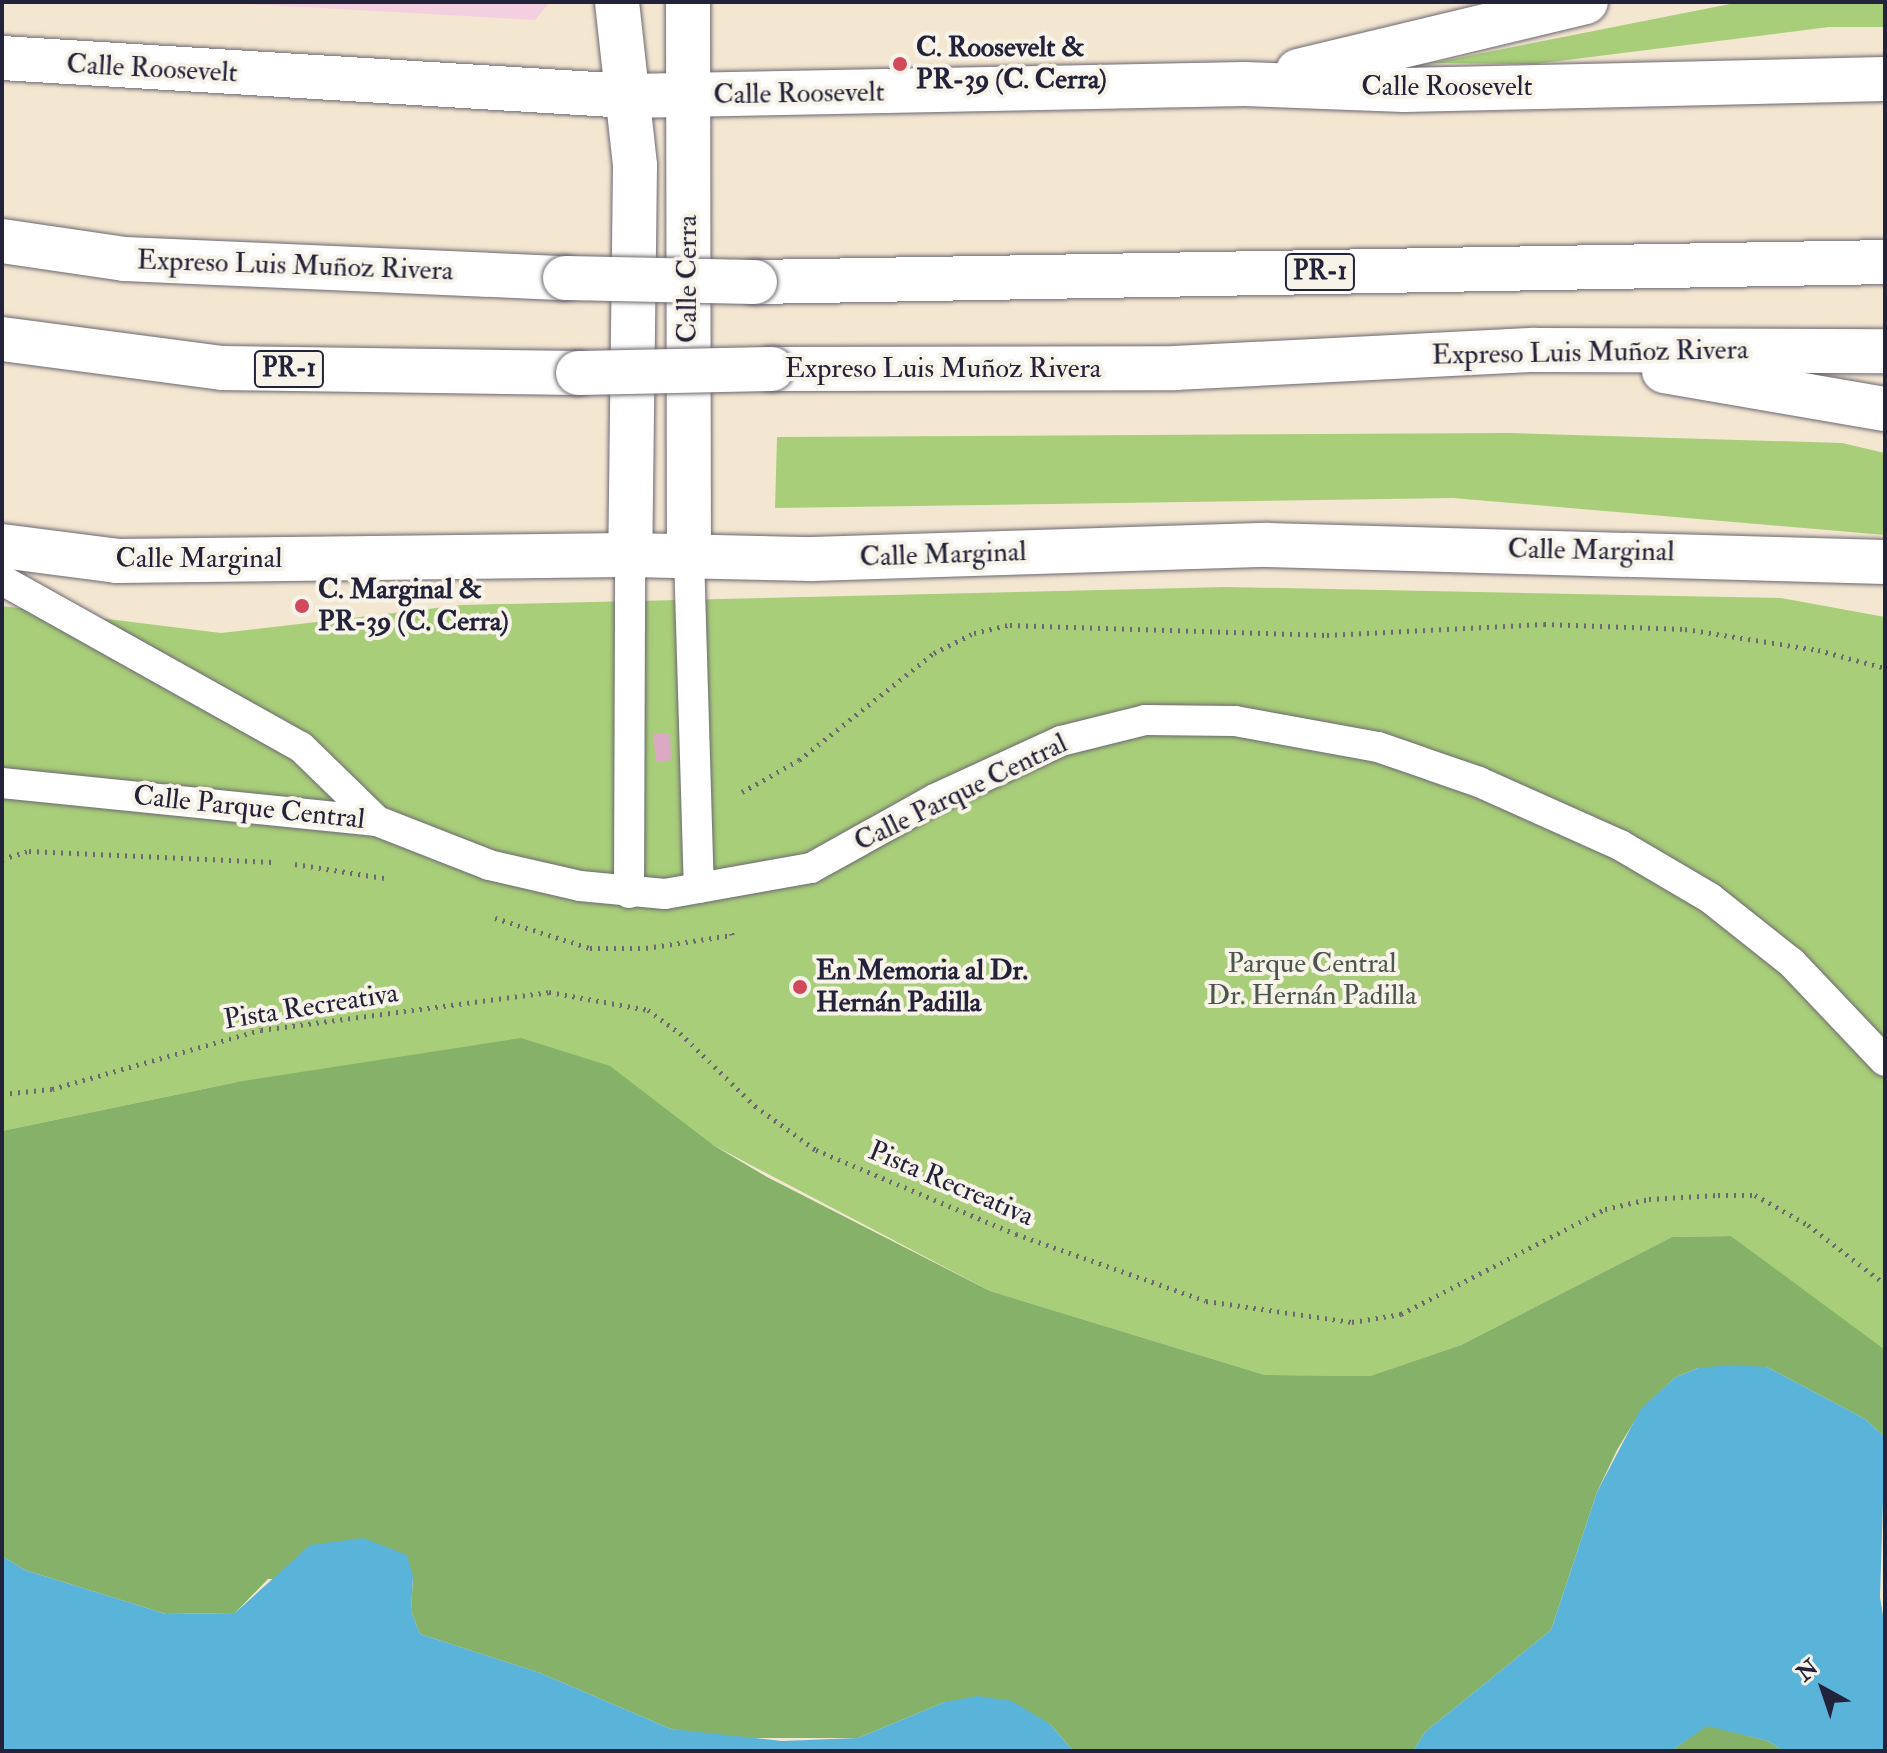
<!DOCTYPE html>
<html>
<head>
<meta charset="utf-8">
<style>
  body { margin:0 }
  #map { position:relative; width:1887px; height:1753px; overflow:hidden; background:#f4e7d2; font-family:"IM FELL Double Pica",serif }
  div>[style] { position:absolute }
  .built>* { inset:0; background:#f3cfdf }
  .green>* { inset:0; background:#a8ce79 }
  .forest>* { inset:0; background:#86b169 }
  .water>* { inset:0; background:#5ab3d8 }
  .building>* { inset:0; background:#dba9c4 }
  .path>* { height:5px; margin-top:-2.5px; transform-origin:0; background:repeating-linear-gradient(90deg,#6c6770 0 2px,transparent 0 8px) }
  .roads { filter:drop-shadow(0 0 2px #6c6770) drop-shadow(0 0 2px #6c6770) }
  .service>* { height:30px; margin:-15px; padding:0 15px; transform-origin:15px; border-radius:15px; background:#fff }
  .minor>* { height:44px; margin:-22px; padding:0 22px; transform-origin:22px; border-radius:22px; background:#fff }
  .tertiary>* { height:44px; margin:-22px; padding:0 22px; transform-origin:22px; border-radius:22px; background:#fff }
  .motorway>* { height:44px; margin:-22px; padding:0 22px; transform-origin:22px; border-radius:22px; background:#fff }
  .bridges { filter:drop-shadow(0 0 2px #6c6770) drop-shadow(0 0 2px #6c6770) }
  .motorway-bridge>* { height:44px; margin:-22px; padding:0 22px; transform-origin:22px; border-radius:22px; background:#fff }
  .dots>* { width:22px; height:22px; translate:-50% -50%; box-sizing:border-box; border:4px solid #f7f3e8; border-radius:50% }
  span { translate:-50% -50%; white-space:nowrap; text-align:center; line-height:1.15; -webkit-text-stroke:8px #f7f3e8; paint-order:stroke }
  .shield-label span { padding:2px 6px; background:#f7f3e8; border:2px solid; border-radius:6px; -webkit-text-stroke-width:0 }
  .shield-label { font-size:26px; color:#22223b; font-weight:700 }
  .poi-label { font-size:28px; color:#22223b; font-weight:700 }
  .left { translate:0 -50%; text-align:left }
  .street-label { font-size:28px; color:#22223b }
  .park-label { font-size:28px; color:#4a564e }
  .frame { position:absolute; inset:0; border:4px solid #22223b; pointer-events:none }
  .north { position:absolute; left:1783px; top:1649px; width:80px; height:80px; -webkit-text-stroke:6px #f7f3e8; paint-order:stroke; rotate:320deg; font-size:22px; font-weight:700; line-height:32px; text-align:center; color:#22223b }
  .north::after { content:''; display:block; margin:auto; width:28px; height:36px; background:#22223b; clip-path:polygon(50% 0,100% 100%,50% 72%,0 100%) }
</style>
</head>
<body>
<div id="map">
  <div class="built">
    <div style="clip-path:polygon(213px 2px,550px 2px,535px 20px)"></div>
  </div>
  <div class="green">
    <div style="clip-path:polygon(1740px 2px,1885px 2px,1885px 27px,1829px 27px,1535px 64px,1432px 63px)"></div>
    <div style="clip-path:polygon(1508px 433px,1842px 443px,1885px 453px,1885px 535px,1453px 498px,775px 508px,777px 437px)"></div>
    <div style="clip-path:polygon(1227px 587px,1781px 598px,1885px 617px,1885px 1353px,1731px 1236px,1672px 1237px,1461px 1345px,1370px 1376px,1265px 1375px,990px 1291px,713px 1145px,237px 1082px,2px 1131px,2px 606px,221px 633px,462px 605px)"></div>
  </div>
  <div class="forest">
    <div style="clip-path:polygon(521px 1038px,610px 1066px,713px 1145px,767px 1177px,990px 1291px,1265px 1375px,1370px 1376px,1461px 1345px,1672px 1237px,1731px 1236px,1885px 1350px,1885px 1437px,1865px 1419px,1767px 1367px,1698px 1368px,1674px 1378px,1641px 1410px,1617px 1450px,1597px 1492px,1551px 1630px,1425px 1732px,1413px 1751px,1073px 1751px,1050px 1724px,945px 1702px,858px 1738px,731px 1738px,671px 1729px,540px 1673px,420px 1634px,411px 1611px,413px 1577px,268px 1579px,235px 1613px,166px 1614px,25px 1570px,2px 1556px,2px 1131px,237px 1082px)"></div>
    <div style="clip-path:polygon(1707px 1725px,1768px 1741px,1783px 1751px,1671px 1751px)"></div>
  </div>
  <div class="water">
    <div style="clip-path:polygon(1731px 1365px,1767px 1367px,1865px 1419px,1885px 1437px,1880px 1597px,1885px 1628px,1885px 1751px,1783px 1751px,1768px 1741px,1707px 1726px,1671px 1751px,1413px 1751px,1425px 1732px,1551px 1630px,1597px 1492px,1640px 1410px,1674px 1378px,1698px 1368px)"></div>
    <div style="clip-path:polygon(363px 1538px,407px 1555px,413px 1577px,411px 1611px,420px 1634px,540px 1673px,671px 1729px,782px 1741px,858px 1738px,945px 1702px,977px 1696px,1012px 1701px,1050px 1724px,1073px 1751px,2px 1751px,2px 1556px,25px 1570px,166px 1614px,235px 1613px,310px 1545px)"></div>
  </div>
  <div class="building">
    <div style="clip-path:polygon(670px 733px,671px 760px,656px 762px,653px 734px)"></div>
  </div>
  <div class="path">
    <div style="left:742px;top:792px;width:65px;rotate:-29.3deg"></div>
    <div style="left:799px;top:760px;width:172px;rotate:-38.4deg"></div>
    <div style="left:934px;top:653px;width:45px;rotate:-26.6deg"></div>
    <div style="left:974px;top:633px;width:37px;rotate:-13deg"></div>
    <div style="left:1010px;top:625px;width:317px;rotate:1.8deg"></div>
    <div style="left:1327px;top:635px;width:217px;rotate:-2.9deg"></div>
    <div style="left:1544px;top:624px;width:141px;rotate:2deg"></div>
    <div style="left:1685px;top:629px;width:135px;rotate:9deg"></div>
    <div style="left:1818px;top:650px;width:69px;rotate:15deg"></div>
    <div style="left:2px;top:859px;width:28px;rotate:-17deg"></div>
    <div style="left:29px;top:851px;width:245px;rotate:2.6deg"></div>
    <div style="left:295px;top:864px;width:90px;rotate:8.9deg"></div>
    <div style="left:495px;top:918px;width:100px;rotate:17.5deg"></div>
    <div style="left:590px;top:948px;width:56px"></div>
    <div style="left:646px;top:948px;width:87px;rotate:-8.6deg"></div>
    <div style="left:732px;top:935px;width:7px;rotate:-98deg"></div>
    <div style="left:2px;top:1094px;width:50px;rotate:-5.7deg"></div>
    <div style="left:52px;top:1089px;width:217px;rotate:-15.8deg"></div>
    <div style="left:261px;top:1030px;width:290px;rotate:-7.5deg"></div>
    <div style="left:549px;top:992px;width:101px;rotate:10.3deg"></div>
    <div style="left:648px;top:1010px;width:39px;rotate:36deg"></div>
    <div style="left:680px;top:1033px;width:105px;rotate:44.2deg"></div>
    <div style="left:755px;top:1106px;width:75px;rotate:35.8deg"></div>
    <div style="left:816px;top:1150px;width:217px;rotate:22.8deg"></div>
    <div style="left:1016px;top:1234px;width:201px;rotate:19.4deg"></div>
    <div style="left:1206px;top:1301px;width:148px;rotate:8.2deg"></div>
    <div style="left:1352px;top:1322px;width:50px;rotate:-9.3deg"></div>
    <div style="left:1401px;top:1314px;width:229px;rotate:-27.2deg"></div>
    <div style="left:1605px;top:1209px;width:45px;rotate:-12.8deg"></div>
    <div style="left:1649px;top:1199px;width:69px;rotate:-3.3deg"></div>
    <div style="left:1718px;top:1195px;width:37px"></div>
    <div style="left:1755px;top:1195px;width:61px;rotate:29.5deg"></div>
    <div style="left:1808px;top:1225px;width:97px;rotate:37.5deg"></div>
  </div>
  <div class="roads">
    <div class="service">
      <div style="left:689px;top:556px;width:332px;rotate:88.3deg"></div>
      <div style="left:2px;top:580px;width:342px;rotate:29.2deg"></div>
      <div style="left:301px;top:747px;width:106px;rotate:44.2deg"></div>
      <div style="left:2px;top:783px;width:377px;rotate:5.8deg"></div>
      <div style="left:377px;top:821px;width:120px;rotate:21.4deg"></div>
      <div style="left:489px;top:865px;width:93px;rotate:13deg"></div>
      <div style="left:580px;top:886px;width:85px;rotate:5.4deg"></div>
      <div style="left:665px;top:894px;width:148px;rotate:-10.1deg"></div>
      <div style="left:811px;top:868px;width:142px;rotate:-29.1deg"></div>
      <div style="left:935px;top:799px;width:139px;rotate:-24.7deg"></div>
      <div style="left:1061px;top:741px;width:87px;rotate:-14deg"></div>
      <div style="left:1145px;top:720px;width:90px;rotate:0.6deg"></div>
      <div style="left:1235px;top:721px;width:145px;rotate:10.3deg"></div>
      <div style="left:1378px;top:747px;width:107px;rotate:19.1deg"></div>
      <div style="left:1479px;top:782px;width:154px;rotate:24.1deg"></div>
      <div style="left:1620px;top:845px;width:104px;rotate:30.5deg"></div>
      <div style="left:1710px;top:898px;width:105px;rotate:38.4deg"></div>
      <div style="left:1792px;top:963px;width:135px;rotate:46.5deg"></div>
      <div style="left:629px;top:893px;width:338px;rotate:-89.8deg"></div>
    </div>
    <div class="minor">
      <div style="left:2px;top:58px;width:628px;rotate:3.47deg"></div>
      <div style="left:629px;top:96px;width:616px;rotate:-1.12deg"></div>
      <div style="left:1245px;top:84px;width:159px;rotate:2.2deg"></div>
      <div style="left:1404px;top:90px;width:481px;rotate:-1.3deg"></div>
      <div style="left:1298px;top:71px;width:296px;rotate:-13.5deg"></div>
      <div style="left:2px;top:546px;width:116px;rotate:7.4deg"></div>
      <div style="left:117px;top:561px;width:513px;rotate:-0.67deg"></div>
      <div style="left:630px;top:555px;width:182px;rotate:1.3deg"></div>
      <div style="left:812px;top:559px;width:455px;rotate:-1.8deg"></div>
      <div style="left:1267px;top:545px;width:618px;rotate:1.58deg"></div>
    </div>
    <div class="tertiary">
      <div style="left:617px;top:2px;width:165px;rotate:83.7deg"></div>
      <div style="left:635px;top:166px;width:389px;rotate:90.7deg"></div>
      <div style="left:688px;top:2px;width:554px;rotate:89.9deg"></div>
    </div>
    <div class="motorway">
      <div style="left:2px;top:241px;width:124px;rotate:8.3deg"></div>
      <div style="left:125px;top:259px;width:440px;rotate:2.5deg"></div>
      <div style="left:755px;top:282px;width:1130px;rotate:-1.01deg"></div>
      <div style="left:2px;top:339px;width:222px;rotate:7.5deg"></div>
      <div style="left:222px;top:368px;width:356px;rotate:0.8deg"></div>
      <div style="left:772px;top:369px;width:403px;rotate:-0.1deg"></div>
      <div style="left:1175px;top:368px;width:360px;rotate:-2.9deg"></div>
      <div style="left:1535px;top:350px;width:350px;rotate:0.2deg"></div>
      <div style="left:1664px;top:371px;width:224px;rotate:9.8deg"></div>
    </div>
  </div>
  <div class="bridges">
    <div class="motorway-bridge">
      <div style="left:565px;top:278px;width:190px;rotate:1.2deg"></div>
      <div style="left:578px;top:373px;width:194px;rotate:-1.2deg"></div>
    </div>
  </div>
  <div class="dots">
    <div style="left:900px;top:64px;background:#d1495b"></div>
    <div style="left:302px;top:606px;background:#d1495b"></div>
    <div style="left:800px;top:987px;background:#d1495b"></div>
  </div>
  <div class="shield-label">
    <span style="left:1320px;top:272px">PR-1</span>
    <span style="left:289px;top:369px">PR-1</span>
  </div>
  <div class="poi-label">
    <span class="left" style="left:916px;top:64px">C. Roosevelt &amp;<br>PR-39 (C. Cerra)</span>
    <span class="left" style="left:318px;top:606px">C. Marginal &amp;<br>PR-39 (C. Cerra)</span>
    <span class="left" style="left:816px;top:987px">En Memoria al Dr.<br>Hernán Padilla</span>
  </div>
  <div class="street-label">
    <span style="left:152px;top:69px;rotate:3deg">Calle Roosevelt</span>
    <span style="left:1447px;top:87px">Calle Roosevelt</span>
    <span style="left:799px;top:94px;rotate:-1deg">Calle Roosevelt</span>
    <span style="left:295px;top:266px;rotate:2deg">Expreso Luis Muñoz Rivera</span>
    <span style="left:688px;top:279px;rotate:-90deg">Calle Cerra</span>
    <span style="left:1590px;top:353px;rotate:-1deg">Expreso Luis Muñoz Rivera</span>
    <span style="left:943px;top:369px">Expreso Luis Muñoz Rivera</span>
    <span style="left:1591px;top:551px;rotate:1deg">Calle Marginal</span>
    <span style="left:943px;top:555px;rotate:-2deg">Calle Marginal</span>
    <span style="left:199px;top:559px">Calle Marginal</span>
    <span style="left:961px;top:793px;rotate:-26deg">Calle Parque Central</span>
    <span style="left:249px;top:808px;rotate:6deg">Calle Parque Central</span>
    <span style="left:311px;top:1007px;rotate:-9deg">Pista Recreativa</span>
    <span style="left:951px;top:1184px;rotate:23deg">Pista Recreativa</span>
  </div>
  <div class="park-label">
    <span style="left:1312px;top:980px">Parque Central<br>Dr. Hernán Padilla</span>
  </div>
  <div class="frame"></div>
  <div class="north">N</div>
</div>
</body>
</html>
